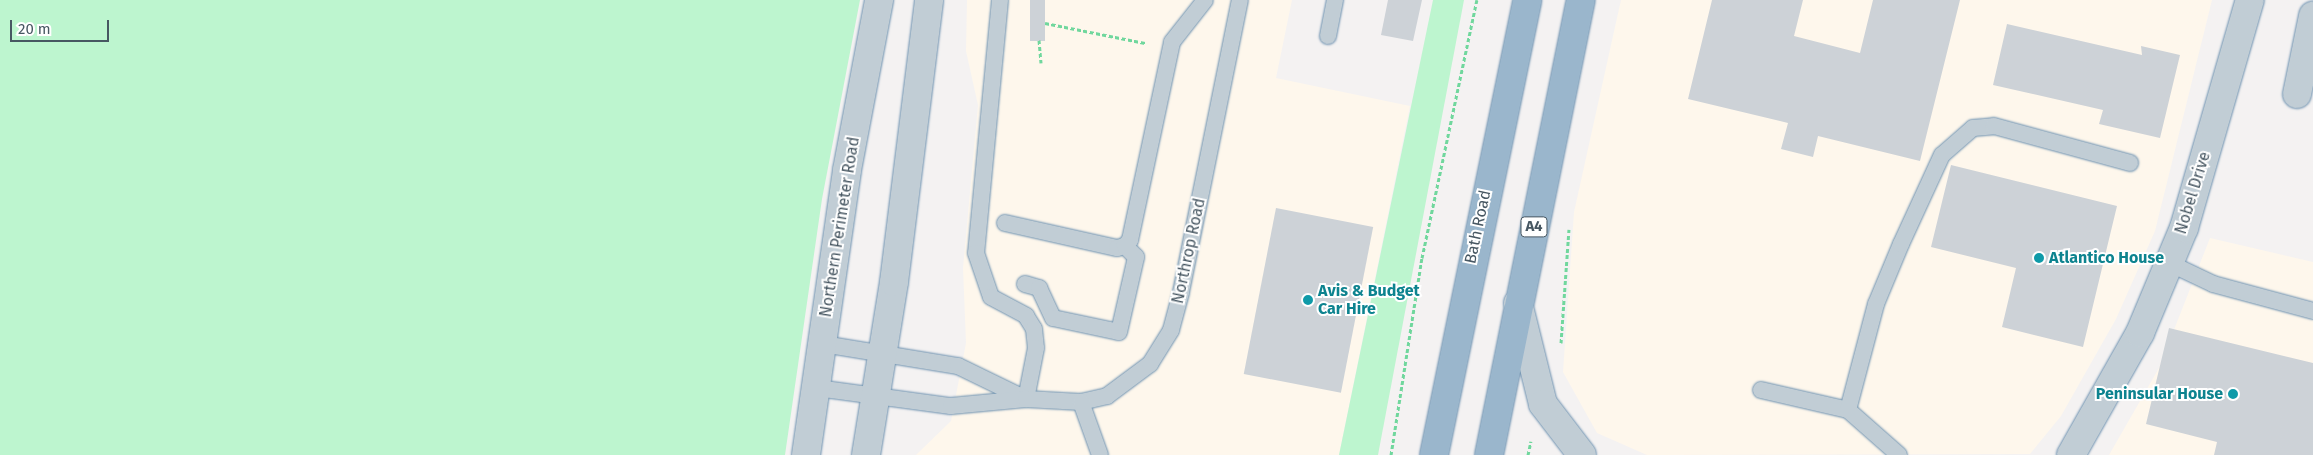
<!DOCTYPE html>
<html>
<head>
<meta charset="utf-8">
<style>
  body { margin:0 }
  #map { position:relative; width:2313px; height:455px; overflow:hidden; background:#f4f2f2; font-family:"Fira Sans",sans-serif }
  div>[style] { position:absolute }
  .commercial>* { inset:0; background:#fef7ec }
  .green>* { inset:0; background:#bdf5cf }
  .building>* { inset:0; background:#cdd2d7; transform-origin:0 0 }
  .path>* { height:3px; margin-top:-1.5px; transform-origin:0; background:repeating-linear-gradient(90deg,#70d79d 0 4px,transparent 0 6.5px) }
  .roads { filter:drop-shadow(0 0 1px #7093b1) drop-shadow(0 0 1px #7093b1) }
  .service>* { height:16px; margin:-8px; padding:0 8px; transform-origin:8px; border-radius:8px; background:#c1cdd5 }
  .minor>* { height:28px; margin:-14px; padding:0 14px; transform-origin:14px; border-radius:14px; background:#c1cdd5 }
  .tertiary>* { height:28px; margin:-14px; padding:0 14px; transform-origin:14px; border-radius:14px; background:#c1cdd5 }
  .trunk>* { height:28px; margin:-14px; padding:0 14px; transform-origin:14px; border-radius:14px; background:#9ab6cc }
  .dots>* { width:14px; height:14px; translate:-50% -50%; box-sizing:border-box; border:2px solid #fff; border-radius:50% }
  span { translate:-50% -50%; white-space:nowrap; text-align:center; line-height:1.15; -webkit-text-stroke:4px #fff; paint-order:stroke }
  .shield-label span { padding:1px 4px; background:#fff; border:1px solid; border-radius:4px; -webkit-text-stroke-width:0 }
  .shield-label { font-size:15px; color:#475762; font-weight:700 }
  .street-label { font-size:16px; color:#475762 }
  .culture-label { font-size:16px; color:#0d838f; font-weight:700 }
  .left { translate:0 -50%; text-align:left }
  .right { translate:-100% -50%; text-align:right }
  .scale { position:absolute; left:10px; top:20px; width:99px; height:22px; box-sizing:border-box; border:2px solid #475762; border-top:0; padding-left:6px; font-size:15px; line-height:18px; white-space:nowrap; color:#475762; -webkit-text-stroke:4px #fff; paint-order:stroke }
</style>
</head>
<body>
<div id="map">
  <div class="commercial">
    <div style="clip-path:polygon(967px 0,1292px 0,1276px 78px,1410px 106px,1339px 455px,916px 455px,951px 421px,966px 343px,963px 268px,978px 105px,966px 51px)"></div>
    <div style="clip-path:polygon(1621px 0,2212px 0,2155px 231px,2116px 319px,2061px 416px,2030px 454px,1647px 455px,1597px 433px,1563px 372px,1574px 212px)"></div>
    <div style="clip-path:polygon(2210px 238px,2313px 262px,2313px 455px,2109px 455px,2159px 368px)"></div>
  </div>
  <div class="green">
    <div style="clip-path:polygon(0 0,860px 0,822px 199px,785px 455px,0 455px)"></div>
    <div style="clip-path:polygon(1433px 0,1464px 0,1378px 455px,1339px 455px)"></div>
  </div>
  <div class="building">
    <div style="left:1030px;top:0;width:15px;height:41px"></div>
    <div style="clip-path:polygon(1388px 0,1422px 0,1413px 41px,1381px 35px)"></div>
    <div style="clip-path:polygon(1712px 0,1803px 0,1794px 36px,1860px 53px,1873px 0,1960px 0,1920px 161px,1818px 136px,1813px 157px,1781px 149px,1788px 123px,1688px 99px)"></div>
    <div style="clip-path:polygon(2007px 24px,2142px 55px,2141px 46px,2180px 55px,2160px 138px,2099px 124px,2103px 110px,1993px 85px)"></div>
    <div style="clip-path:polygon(1951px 165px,2117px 206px,2083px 347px,2002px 327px,2016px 268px,1931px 247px)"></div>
    <div style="left:1276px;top:208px;width:99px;height:169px;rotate:11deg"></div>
    <div style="clip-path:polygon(2169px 328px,2313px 363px,2313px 455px,2214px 455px,2217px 442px,2146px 424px)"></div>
  </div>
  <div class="path">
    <div style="left:1045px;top:23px;width:102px;rotate:11.3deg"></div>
    <div style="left:1039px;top:40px;width:23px;rotate:85deg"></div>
    <div style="left:1561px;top:343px;width:114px;rotate:-86deg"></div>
    <div style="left:1391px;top:455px;width:199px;rotate:-81.1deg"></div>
    <div style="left:1422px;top:258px;width:264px;rotate:-78deg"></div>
    <div style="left:1528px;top:455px;width:14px;rotate:-78deg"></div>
  </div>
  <div class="roads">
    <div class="service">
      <div style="left:1000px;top:0;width:254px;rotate:95.4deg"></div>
      <div style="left:976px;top:253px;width:46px;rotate:71.2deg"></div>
      <div style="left:991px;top:297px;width:40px;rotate:28deg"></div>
      <div style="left:1026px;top:316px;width:15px;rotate:58deg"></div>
      <div style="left:1034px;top:329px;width:19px;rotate:84deg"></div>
      <div style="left:1036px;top:348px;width:52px;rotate:101.1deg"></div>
      <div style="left:1328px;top:36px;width:37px;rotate:-79deg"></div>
      <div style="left:1005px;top:223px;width:115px;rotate:12.6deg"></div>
      <div style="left:1117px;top:248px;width:8px;rotate:-14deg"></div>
      <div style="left:1125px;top:246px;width:8px;rotate:-50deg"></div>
      <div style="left:1130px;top:240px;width:202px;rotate:-78deg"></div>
      <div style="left:1172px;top:42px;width:53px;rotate:-51.8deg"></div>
      <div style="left:2169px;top:263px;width:49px;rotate:25.5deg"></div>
      <div style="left:2213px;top:284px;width:104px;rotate:15.1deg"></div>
      <div style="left:1025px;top:284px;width:15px;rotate:16deg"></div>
      <div style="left:1039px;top:288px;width:33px;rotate:65deg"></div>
      <div style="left:1053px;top:318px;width:67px;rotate:12deg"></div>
      <div style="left:1119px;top:332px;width:77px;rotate:-77.2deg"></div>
      <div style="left:1136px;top:257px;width:16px;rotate:-135deg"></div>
      <div style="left:823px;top:344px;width:137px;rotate:9.3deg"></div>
      <div style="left:958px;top:366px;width:76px;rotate:25.9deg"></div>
      <div style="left:817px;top:388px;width:135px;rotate:7.7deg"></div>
      <div style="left:951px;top:406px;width:75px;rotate:-5.3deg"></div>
      <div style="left:1026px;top:399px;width:55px;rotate:3.1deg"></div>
      <div style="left:1081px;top:402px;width:27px;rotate:-13deg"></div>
      <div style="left:1107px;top:396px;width:54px;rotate:-36.7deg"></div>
      <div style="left:1150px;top:364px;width:40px;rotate:-58deg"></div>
      <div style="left:1171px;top:330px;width:39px;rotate:-75deg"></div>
      <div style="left:1181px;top:292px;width:298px;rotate:-78.6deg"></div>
      <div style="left:1761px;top:390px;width:89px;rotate:12.9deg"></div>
      <div style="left:1848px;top:410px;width:68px;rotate:41.4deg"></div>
      <div style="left:1081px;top:402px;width:56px;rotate:70.3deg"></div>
      <div style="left:1848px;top:410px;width:110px;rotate:-75.2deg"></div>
      <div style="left:1876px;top:304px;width:65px;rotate:-67.4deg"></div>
      <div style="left:1901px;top:244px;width:98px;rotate:-65.3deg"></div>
      <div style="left:1942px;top:155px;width:41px;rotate:-41.1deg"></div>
      <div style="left:1973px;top:128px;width:21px;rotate:-5deg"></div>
      <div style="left:1994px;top:126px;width:141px;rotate:15.2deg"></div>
    </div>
    <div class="minor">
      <div style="left:2297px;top:94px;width:80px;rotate:-78.4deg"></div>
      <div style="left:1518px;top:303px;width:104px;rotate:76.1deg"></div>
      <div style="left:1543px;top:404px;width:64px;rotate:52.6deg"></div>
      <div style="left:2071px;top:455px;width:140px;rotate:-60.5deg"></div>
      <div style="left:2140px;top:333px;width:114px;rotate:-67.3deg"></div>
      <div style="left:2184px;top:228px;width:237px;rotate:-73.9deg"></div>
    </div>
    <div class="tertiary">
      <div style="left:806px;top:455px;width:288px;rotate:-81.8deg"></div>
      <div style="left:847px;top:170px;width:173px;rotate:-79.3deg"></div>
      <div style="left:866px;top:455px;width:175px;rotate:-80.8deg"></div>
      <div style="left:894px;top:282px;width:284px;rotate:-82.9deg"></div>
    </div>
    <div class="trunk">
      <div style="left:1434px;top:455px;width:464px;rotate:-78.4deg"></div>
      <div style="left:1489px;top:455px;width:464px;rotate:-78.6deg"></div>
    </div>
  </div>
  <div class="dots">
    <div style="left:2039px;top:258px;background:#0f9aa8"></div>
    <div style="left:1308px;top:300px;background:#0f9aa8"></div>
    <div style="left:2233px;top:394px;background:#0f9aa8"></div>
  </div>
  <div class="shield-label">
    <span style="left:1534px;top:227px">A4</span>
  </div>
  <div class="street-label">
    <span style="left:2193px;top:193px;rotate:-73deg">Nobel Drive</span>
    <span style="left:840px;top:227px;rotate:-81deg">Northern Perimeter Road</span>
    <span style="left:1478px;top:227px;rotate:-78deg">Bath Road</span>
    <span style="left:1189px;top:251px;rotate:-78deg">Northrop Road</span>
  </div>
  <div class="culture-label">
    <span class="left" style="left:2049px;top:258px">Atlantico House</span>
    <span class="left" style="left:1318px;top:300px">Avis &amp; Budget<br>Car Hire</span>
    <span class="right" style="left:2223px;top:394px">Peninsular House</span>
  </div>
  <div class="scale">20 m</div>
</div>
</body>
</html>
